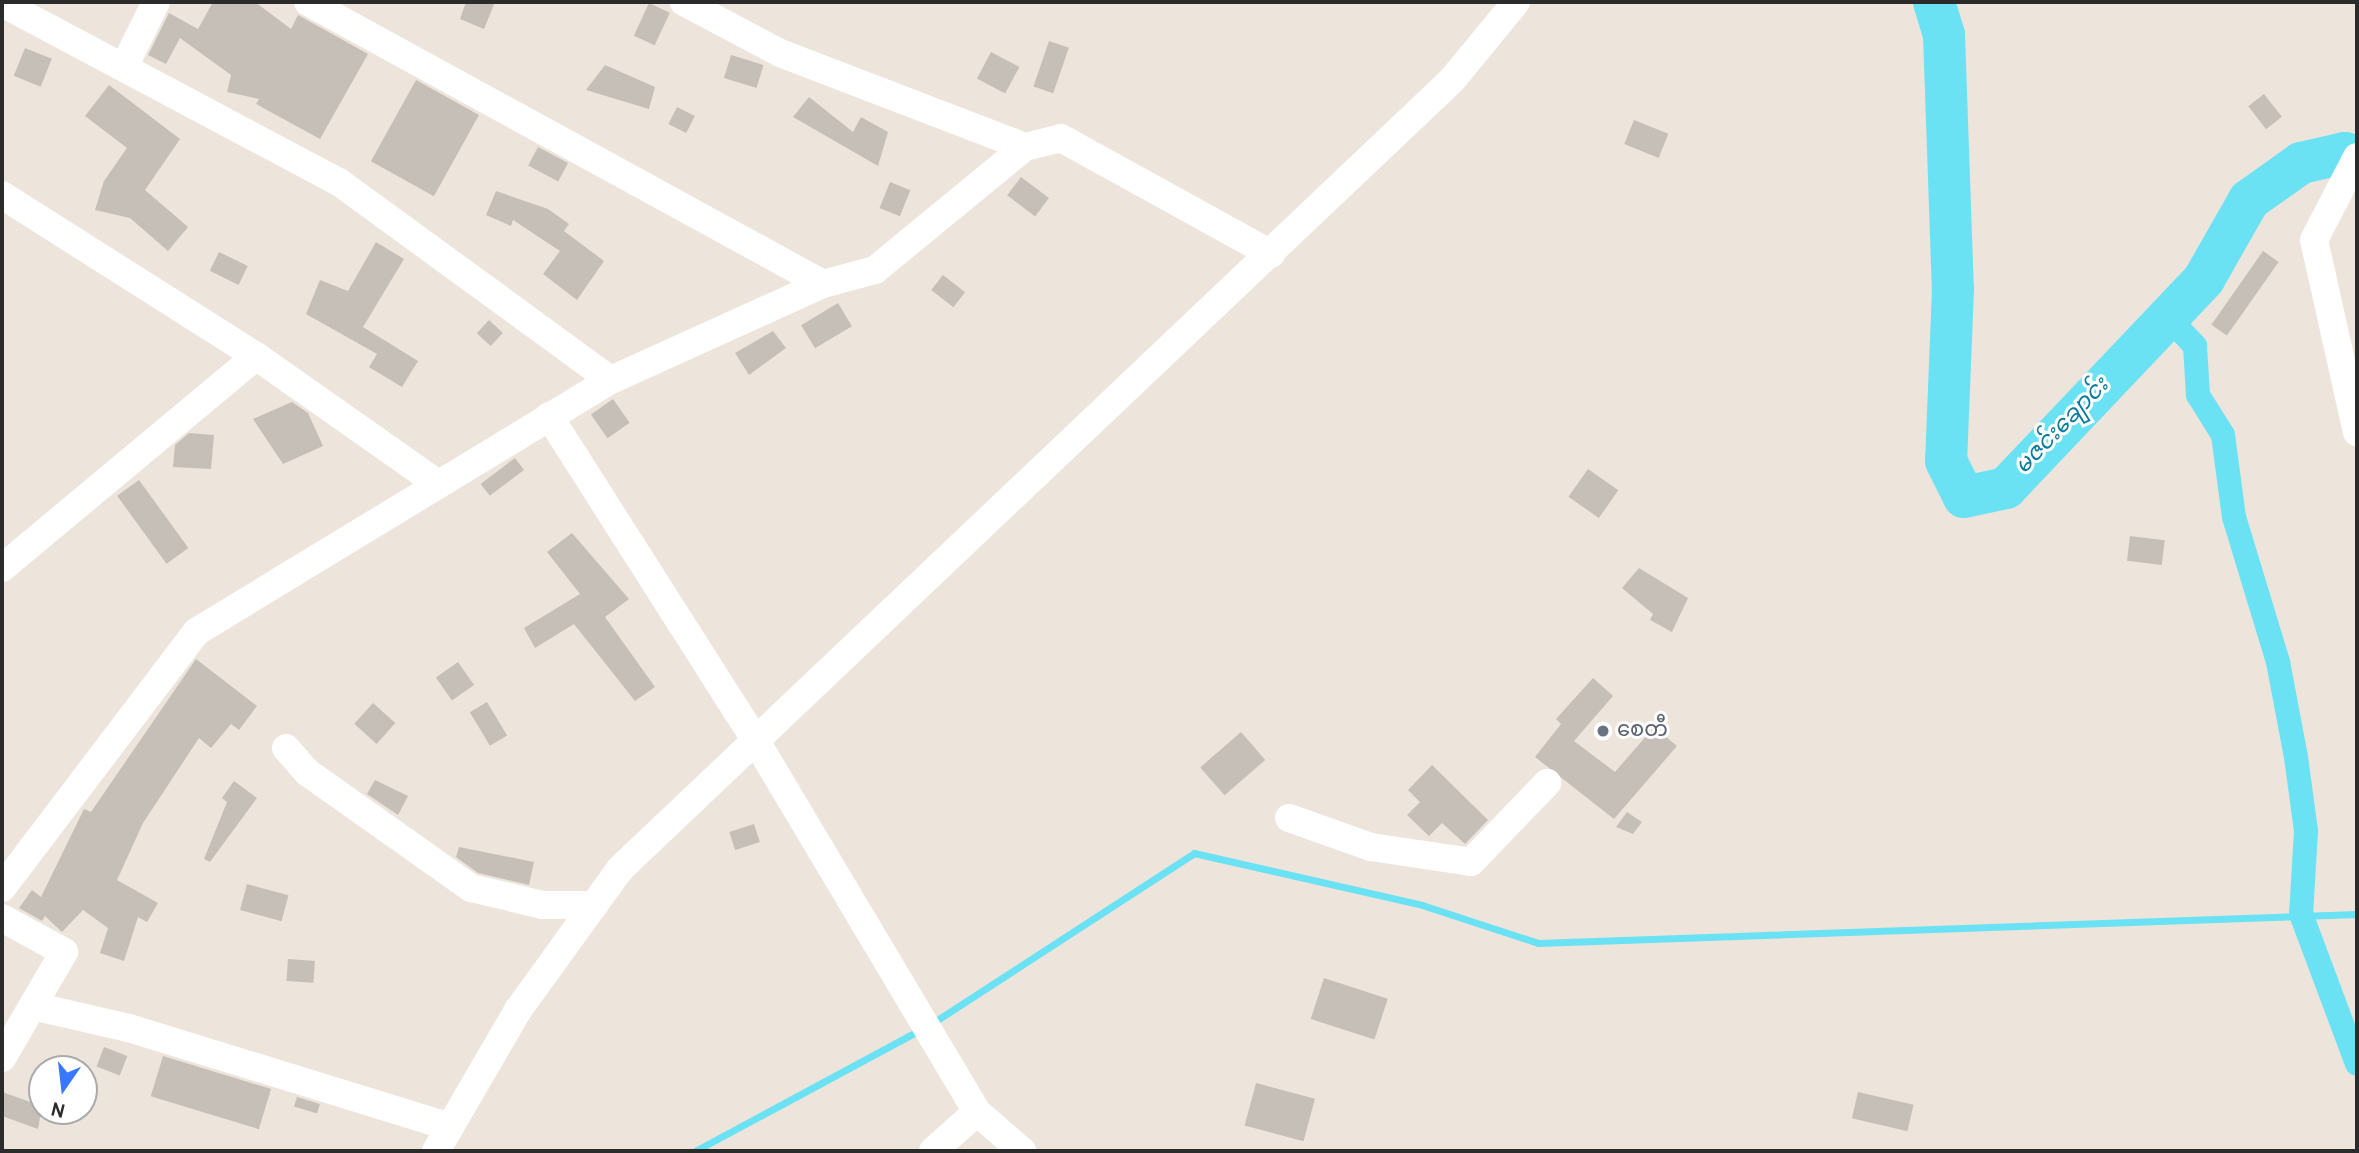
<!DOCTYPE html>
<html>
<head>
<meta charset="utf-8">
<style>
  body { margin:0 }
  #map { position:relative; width:2359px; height:1153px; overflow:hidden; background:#ede4dc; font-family:Overpass,"Noto Sans Myanmar",sans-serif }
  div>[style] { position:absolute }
  .stream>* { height:7px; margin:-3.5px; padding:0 3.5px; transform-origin:3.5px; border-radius:3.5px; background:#6ae2f4 }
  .canal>* { height:24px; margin:-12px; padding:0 12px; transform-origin:12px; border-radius:12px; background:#6ae2f4 }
  .river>* { height:42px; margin:-21px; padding:0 21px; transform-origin:21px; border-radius:21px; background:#6ae2f4 }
  .building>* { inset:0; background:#c6bfb8; transform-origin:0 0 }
  .minor>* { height:28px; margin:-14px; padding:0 14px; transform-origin:14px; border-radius:14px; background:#fff }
  .dots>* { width:19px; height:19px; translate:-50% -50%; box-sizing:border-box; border:4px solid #fff; border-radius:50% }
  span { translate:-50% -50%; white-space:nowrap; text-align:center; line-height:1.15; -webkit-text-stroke:6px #fff; paint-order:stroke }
  .worship-label { font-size:21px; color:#5b616d }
  .left { translate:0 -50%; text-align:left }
  .water-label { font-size:23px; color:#087c9c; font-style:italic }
  .frame { position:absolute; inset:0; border:4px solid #2b2b2b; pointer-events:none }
  .north { position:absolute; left:28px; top:1055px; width:70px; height:70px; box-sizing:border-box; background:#fff; border:2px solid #aaa; border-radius:50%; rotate:194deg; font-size:19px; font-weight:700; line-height:28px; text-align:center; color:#2b2b2b }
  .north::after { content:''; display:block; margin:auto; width:24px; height:32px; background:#3877ff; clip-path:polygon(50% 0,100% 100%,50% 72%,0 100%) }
</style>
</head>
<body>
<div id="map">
  <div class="stream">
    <div style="left:931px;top:1024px;width:314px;rotate:-33deg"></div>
    <div style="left:1194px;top:853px;width:234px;rotate:12.8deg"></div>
    <div style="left:1422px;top:905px;width:122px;rotate:18.1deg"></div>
    <div style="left:1538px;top:943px;width:820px;rotate:-2.03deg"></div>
    <div style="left:695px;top:1151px;width:255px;rotate:-28.3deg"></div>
  </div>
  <div class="canal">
    <div style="left:2168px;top:317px;width:40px;rotate:47deg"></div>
    <div style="left:2195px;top:346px;width:49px;rotate:86.5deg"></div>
    <div style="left:2198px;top:395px;width:47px;rotate:58deg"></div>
    <div style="left:2223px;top:435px;width:83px;rotate:82.4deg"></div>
    <div style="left:2234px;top:517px;width:152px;rotate:73.1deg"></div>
    <div style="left:2278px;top:662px;width:97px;rotate:79.3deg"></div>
    <div style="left:2296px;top:757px;width:75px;rotate:82.3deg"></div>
    <div style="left:2306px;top:831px;width:83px;rotate:93.4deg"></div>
    <div style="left:2301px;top:914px;width:160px;rotate:69.5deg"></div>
  </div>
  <div class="river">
    <div style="left:1934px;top:2px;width:34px;rotate:73deg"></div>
    <div style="left:1944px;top:35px;width:254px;rotate:88deg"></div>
    <div style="left:1953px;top:289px;width:172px;rotate:92.3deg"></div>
    <div style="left:1946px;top:461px;width:40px;rotate:63.4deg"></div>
    <div style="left:1964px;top:497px;width:43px;rotate:-12.1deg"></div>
    <div style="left:2006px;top:488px;width:288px;rotate:-46.5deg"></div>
    <div style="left:2204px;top:279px;width:91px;rotate:-60.3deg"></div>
    <div style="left:2249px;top:200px;width:64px;rotate:-35.4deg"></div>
    <div style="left:2301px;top:163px;width:45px;rotate:-12.8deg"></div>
    <div style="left:2345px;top:153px;width:13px;rotate:27deg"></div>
  </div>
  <div class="building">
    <div style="clip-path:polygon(213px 2px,255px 2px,291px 29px,298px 15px,368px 54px,320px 139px,256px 104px,259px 99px,227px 92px,231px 75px,180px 38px,166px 64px,148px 55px,169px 13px,198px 29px)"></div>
    <div style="clip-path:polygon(466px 2px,495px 2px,484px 29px,460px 19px)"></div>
    <div style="left:649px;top:3px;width:23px;height:36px;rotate:25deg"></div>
    <div style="left:1049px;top:41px;width:21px;height:48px;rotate:19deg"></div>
    <div style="left:25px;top:48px;width:29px;height:30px;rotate:22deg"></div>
    <div style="left:991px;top:52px;width:32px;height:30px;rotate:28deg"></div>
    <div style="left:731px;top:55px;width:34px;height:24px;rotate:17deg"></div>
    <div style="clip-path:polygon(605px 65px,655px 87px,649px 109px,586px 90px)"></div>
    <div style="left:416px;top:80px;width:72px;height:93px;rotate:29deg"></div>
    <div style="clip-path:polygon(109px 85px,180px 139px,145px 190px,188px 227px,168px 251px,130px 218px,95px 210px,104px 181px,127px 148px,85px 116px)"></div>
    <div style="left:2264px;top:94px;width:29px;height:20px;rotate:52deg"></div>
    <div style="clip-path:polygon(809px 97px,853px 132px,861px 117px,888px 132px,878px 166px,793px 117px)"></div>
    <div style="left:677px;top:107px;width:20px;height:19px;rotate:27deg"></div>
    <div style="left:1634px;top:120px;width:37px;height:26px;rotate:22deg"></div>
    <div style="left:538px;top:147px;width:34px;height:21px;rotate:28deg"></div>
    <div style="left:1021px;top:177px;width:35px;height:23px;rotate:37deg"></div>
    <div style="left:890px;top:182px;width:22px;height:28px;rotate:22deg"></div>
    <div style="clip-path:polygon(496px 191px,548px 209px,569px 224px,564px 231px,604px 261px,577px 300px,543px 274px,560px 251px,513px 220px,511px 226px,486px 215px)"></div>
    <div style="clip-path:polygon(376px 242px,404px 259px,363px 327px,418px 361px,402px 387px,369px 367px,377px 354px,306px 314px,320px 280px,348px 291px)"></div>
    <div style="left:2263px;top:251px;width:19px;height:90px;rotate:35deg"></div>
    <div style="left:219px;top:252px;width:32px;height:21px;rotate:26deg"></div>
    <div style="left:943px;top:275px;width:28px;height:19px;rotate:38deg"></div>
    <div style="left:838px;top:303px;width:27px;height:43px;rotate:59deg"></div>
    <div style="left:489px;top:320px;width:19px;height:18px;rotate:43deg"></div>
    <div style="clip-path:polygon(773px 331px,786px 348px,749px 375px,735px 353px)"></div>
    <div style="left:613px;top:399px;width:29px;height:27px;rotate:55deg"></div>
    <div style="clip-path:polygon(292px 402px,308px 413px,323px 446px,283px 464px,253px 419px)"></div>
    <div style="clip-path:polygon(189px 433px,214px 435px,211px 469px,173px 467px,175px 445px)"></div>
    <div style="left:515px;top:458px;width:15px;height:43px;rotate:53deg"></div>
    <div style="left:1588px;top:469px;width:37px;height:34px;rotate:35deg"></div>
    <div style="left:139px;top:480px;width:84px;height:27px;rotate:54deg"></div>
    <div style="clip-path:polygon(572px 533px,629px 599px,605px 617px,655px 687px,635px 701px,574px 624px,535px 648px,524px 628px,580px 594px,547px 552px)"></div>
    <div style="left:2130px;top:536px;width:35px;height:25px;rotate:7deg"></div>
    <div style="clip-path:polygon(1639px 568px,1688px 598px,1672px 632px,1650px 620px,1653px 614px,1622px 588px)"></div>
    <div style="clip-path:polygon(196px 659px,257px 706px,239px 730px,231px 724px,211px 748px,199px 738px,143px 823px,117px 880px,158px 903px,147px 922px,138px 917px,124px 961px,100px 953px,108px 928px,83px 910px,62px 932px,45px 916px,42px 921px,19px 908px,32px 890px,41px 897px,84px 809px,91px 812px)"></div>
    <div style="left:458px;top:662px;width:28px;height:27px;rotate:55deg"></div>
    <div style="clip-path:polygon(1593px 678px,1613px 696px,1574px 741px,1615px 772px,1654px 727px,1677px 746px,1614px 819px,1535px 757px,1561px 724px,1556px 719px)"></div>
    <div style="left:487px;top:702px;width:39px;height:20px;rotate:59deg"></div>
    <div style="left:373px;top:703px;width:30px;height:28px;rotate:42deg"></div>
    <div style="left:1241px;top:732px;width:37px;height:54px;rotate:49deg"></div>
    <div style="clip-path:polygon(1432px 765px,1488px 820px,1465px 844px,1442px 823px,1429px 836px,1407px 815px,1420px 802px,1408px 790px)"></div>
    <div style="clip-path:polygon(375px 780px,408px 796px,398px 815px,367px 794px)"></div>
    <div style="clip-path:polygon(234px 781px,257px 798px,210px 862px,204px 859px,227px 802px,222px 798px)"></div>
    <div style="clip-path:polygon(1627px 812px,1642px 822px,1633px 834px,1616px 827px)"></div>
    <div style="left:754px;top:824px;width:19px;height:26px;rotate:72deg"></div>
    <div style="clip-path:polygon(459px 847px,534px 862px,529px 885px,478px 873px,456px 857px)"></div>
    <div style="left:247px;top:884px;width:43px;height:27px;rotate:15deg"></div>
    <div style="left:288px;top:959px;width:27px;height:22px;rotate:4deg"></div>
    <div style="left:1324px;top:978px;width:67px;height:43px;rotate:18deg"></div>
    <div style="left:104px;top:1047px;width:25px;height:21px;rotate:21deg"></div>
    <div style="left:163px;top:1056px;width:113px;height:42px;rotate:17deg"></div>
    <div style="left:1256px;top:1083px;width:61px;height:44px;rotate:15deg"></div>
    <div style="clip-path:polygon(2px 1092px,42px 1106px,38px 1129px,2px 1116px)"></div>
    <div style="left:1858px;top:1092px;width:57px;height:27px;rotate:13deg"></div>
    <div style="left:297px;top:1097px;width:24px;height:10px;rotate:17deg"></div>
  </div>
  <div class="minor">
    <div style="left:308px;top:2px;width:587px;rotate:28.7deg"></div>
    <div style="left:2px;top:3px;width:382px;rotate:28deg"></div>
    <div style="left:339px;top:182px;width:336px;rotate:36.1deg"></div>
    <div style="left:125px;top:65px;width:70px;rotate:-63.8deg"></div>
    <div style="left:1025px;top:147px;width:37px;rotate:-14deg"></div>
    <div style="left:1061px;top:138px;width:240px;rotate:28.9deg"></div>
    <div style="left:2357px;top:157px;width:93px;rotate:117.4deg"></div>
    <div style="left:2314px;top:240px;width:197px;rotate:77.4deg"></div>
    <div style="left:2px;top:195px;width:301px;rotate:32.4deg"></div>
    <div style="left:256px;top:356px;width:223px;rotate:35.1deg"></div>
    <div style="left:549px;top:416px;width:379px;rotate:57.5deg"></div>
    <div style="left:753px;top:736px;width:438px;rotate:59.2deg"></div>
    <div style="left:977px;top:1112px;width:60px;rotate:40.9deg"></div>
    <div style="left:2px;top:568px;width:331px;rotate:-39.8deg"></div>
    <div style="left:286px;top:748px;width:32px;rotate:49deg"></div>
    <div style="left:307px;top:772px;width:201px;rotate:35.3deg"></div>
    <div style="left:471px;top:888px;width:74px;rotate:13.3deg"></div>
    <div style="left:543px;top:905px;width:51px"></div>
    <div style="left:1289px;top:818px;width:87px;rotate:19.5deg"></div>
    <div style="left:1371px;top:847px;width:101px;rotate:8.5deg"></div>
    <div style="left:1471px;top:862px;width:110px;rotate:-46.1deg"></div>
    <div style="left:2px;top:888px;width:321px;rotate:-52.8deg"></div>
    <div style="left:196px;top:632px;width:486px;rotate:-31.3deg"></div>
    <div style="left:611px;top:380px;width:233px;rotate:-24.4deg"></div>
    <div style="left:823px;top:284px;width:54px;rotate:-15.1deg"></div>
    <div style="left:875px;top:270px;width:194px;rotate:-39.4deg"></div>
    <div style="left:1025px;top:147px;width:262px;rotate:-159deg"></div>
    <div style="left:780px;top:53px;width:109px;rotate:-152deg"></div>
    <div style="left:2px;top:918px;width:71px;rotate:28.7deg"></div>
    <div style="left:64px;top:952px;width:123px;rotate:120.3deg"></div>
    <div style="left:37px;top:1007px;width:94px;rotate:12.9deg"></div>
    <div style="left:129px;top:1028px;width:336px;rotate:17.1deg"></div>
    <div style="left:436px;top:1151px;width:163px;rotate:-59.8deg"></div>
    <div style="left:518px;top:1010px;width:174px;rotate:-54.1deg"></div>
    <div style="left:620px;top:869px;width:1147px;rotate:-43.48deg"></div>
    <div style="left:1452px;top:80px;width:101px;rotate:-50.6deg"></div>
    <div style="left:933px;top:1151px;width:59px;rotate:-41.6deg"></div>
  </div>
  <div class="dots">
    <div style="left:1603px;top:731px;background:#6b7280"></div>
  </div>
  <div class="worship-label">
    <span class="left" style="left:1617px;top:731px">စေတီ</span>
  </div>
  <div class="water-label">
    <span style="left:2063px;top:427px;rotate:-46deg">မဇင်းချောင်း</span>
  </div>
  <div class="frame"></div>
  <div class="north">N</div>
</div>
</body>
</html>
